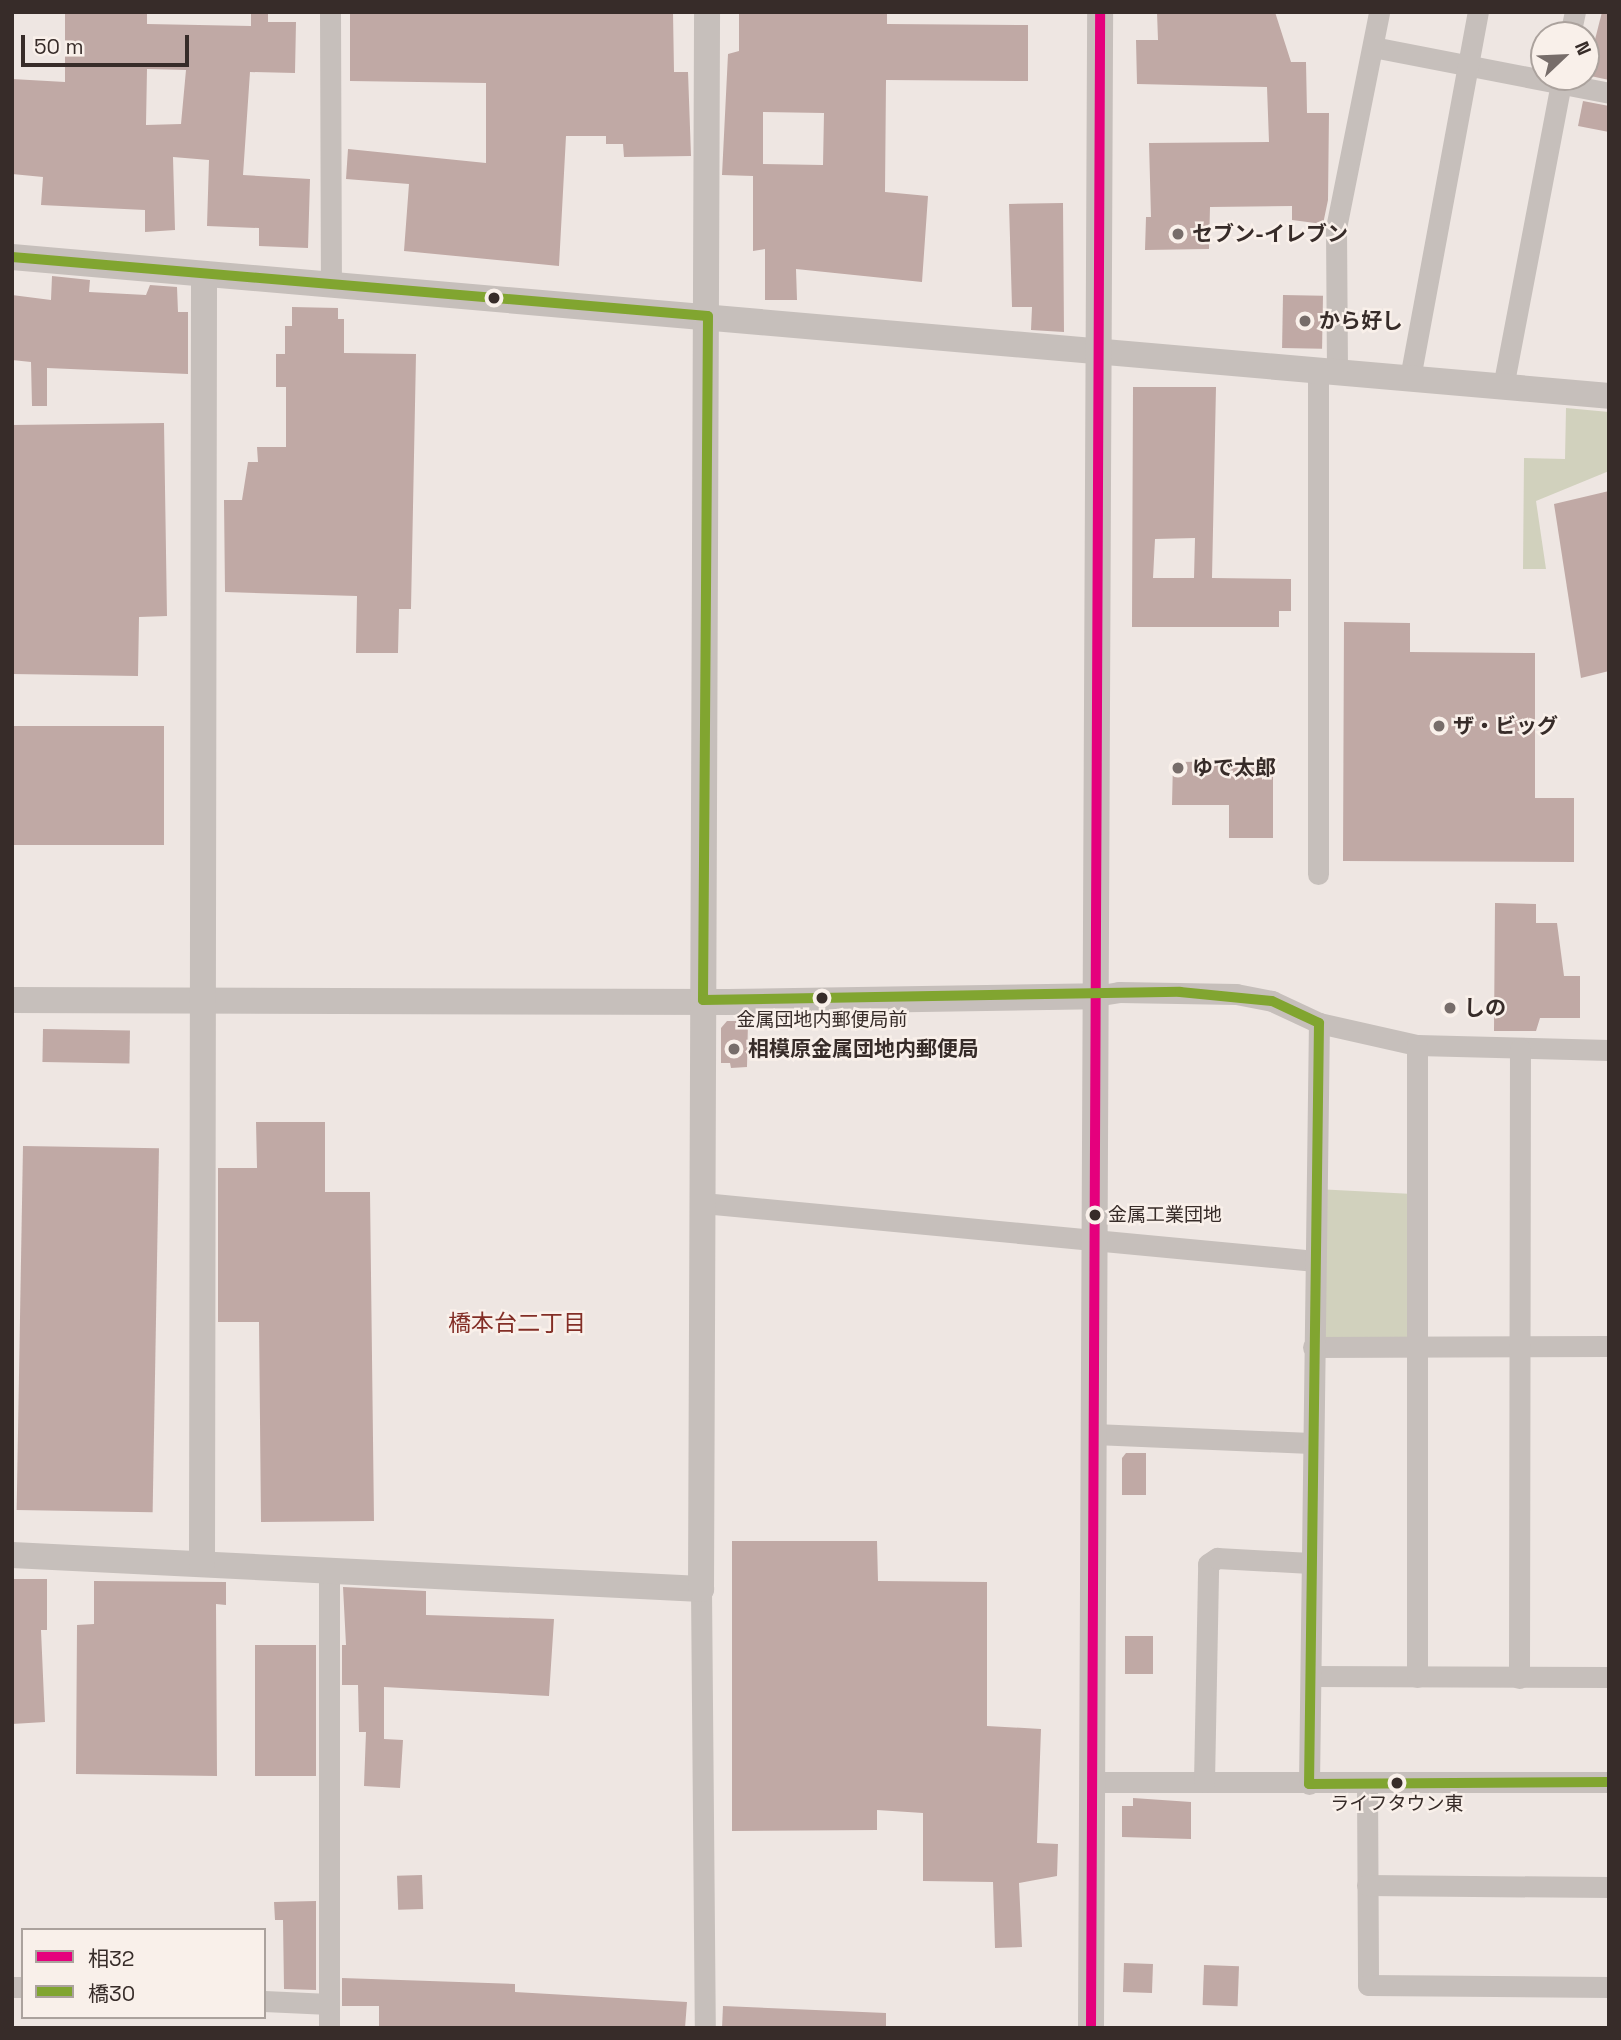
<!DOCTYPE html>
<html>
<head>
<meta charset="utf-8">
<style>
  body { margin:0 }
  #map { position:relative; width:1621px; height:2040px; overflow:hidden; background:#eee6e2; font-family:"Space Grotesk","Noto Sans JP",sans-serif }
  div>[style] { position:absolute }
  .green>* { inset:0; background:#d1d1bd; transform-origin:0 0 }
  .building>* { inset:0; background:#c0a9a5; transform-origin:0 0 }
  .minor>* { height:21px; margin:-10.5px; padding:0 10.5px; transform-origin:10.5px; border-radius:10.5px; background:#c6bfbb }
  .tertiary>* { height:26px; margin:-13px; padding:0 13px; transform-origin:13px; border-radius:13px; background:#c6bfbb }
  .bus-1>* { height:10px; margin:-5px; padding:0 5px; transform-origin:5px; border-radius:5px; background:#e5007d }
  .bus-2>* { height:10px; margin:-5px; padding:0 5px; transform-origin:5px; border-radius:5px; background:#81a530 }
  .dots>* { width:19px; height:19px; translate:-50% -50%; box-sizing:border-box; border:4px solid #f9f0ea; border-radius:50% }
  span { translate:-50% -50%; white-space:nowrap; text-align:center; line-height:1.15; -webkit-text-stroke:5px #f9f0ea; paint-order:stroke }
  .bus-label { font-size:19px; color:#372c29 }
  .left { translate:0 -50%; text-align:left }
  .poi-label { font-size:21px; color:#372c29; font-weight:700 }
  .neighbourhood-label { font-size:23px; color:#832e26 }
  .frame { position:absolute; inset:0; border:14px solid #372c29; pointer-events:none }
  .legend { position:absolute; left:21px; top:1928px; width:245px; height:91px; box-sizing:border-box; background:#f9f0ea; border:2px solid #aba29d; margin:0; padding:9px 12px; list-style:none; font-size:21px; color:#372c29 }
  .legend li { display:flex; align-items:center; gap:14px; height:35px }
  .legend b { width:35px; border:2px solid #aba29d }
  .north { position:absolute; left:1530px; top:21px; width:70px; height:70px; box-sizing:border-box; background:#f9f0ea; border:2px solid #aba29d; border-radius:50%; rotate:67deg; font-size:19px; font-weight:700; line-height:28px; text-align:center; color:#372c29 }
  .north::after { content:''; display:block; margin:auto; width:24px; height:32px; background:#776d6a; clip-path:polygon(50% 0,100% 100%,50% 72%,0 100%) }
  .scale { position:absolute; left:21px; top:35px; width:168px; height:32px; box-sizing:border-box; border:4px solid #372c29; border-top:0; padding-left:9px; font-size:21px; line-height:24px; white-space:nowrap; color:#372c29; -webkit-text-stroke:5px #f9f0ea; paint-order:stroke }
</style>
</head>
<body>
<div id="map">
  <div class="green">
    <div style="clip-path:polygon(1566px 408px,1609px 412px,1609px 471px,1536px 501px,1546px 569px,1523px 569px,1524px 458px,1565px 459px)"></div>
    <div style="left:1316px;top:1189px;width:102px;height:158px;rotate:3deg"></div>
  </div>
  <div class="building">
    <div style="clip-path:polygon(evenodd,65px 12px,147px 12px,147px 24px,251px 26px,251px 12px,268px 12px,268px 22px,296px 22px,295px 73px,250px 72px,243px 175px,310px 179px,308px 248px,259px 246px,259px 228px,207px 226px,209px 160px,173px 157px,175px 230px,145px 232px,145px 210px,41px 205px,43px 177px,12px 174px,12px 79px,65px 82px,65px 12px,147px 69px,186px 70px,181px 124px,146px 125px,147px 69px)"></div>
    <div style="clip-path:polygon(350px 12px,673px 12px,674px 72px,688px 72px,691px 156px,624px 157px,623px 144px,606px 144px,606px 136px,566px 136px,559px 266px,404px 251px,409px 184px,346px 179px,348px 149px,486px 163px,486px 83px,350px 81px)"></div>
    <div style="clip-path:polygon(evenodd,739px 12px,887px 12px,887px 24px,1028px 25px,1028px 81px,886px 80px,885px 192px,928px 196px,922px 282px,796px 269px,797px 300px,765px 300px,765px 249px,753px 251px,753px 176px,722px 175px,728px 54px,739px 51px,739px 12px,763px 112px,824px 113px,823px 165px,763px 164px,763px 112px)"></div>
    <div style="clip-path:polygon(1157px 12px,1275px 12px,1291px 62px,1306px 62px,1307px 113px,1329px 113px,1328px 200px,1323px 224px,1292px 220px,1292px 206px,1210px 207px,1209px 249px,1145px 250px,1146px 217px,1151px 217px,1149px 143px,1269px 142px,1267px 87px,1137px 84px,1136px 40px,1158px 40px)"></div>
    <div style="clip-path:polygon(1602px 12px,1609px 12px,1609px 80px,1586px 75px)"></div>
    <div style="clip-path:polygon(1583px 101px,1609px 106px,1609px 132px,1578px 126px)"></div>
    <div style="clip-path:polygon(1063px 203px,1064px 332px,1031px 330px,1032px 307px,1012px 307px,1009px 204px)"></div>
    <div style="clip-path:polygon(52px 276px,90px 280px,89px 292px,146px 295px,150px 285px,177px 287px,178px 312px,188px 312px,188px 374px,47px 368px,47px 406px,32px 406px,31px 362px,12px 360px,12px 295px,51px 300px)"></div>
    <div style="left:1283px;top:295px;width:40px;height:53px;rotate:1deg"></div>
    <div style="clip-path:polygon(292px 307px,338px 308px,338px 319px,344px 319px,344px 353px,416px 354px,411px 609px,399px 609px,398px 653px,356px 653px,357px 596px,225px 592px,224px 500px,242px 500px,248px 462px,258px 462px,257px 447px,286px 447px,286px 387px,276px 387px,276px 354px,285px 354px,285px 326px,292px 326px)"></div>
    <div style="clip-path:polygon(evenodd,1133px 387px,1216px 387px,1212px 578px,1291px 579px,1291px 611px,1279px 611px,1279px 627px,1132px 627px,1133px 387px,1195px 538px,1194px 578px,1153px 578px,1155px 539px,1195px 538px)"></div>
    <div style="clip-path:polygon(164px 423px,167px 616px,139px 617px,138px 676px,12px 674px,12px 425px)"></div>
    <div style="clip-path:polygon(1609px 491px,1609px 671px,1581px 678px,1554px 504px)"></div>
    <div style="clip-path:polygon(1344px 622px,1410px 623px,1410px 652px,1535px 653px,1535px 798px,1574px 798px,1574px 862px,1343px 861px)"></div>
    <div style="left:12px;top:726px;width:152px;height:119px"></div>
    <div style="clip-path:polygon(1273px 761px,1273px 838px,1229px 838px,1229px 805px,1172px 805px,1173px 762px)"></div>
    <div style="clip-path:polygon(1495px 903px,1536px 904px,1536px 923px,1557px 923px,1564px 976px,1580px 976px,1580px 1018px,1540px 1018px,1536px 1031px,1494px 1031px)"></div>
    <div style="clip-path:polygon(727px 1021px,748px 1021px,747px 1067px,731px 1068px,730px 1063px,721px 1063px,721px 1028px)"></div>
    <div style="left:43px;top:1029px;width:87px;height:33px;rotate:1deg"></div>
    <div style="clip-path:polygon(256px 1122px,325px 1122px,325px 1192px,370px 1192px,374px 1521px,261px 1522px,259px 1322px,218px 1322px,218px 1168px,257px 1168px)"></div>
    <div style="left:23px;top:1146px;width:136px;height:364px;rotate:1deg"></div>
    <div style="clip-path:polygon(1126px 1453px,1146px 1453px,1146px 1495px,1122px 1495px,1122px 1458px)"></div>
    <div style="clip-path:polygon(732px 1541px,877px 1541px,878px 1581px,987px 1582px,987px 1726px,1041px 1729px,1037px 1843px,1058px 1844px,1057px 1876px,1019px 1883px,1022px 1947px,995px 1948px,993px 1882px,923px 1881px,923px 1813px,877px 1810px,877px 1830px,732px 1831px)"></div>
    <div style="clip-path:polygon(12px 1579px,47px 1579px,47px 1630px,41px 1630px,45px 1722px,12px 1724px)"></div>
    <div style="clip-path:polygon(94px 1581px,226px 1582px,226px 1605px,216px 1604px,217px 1776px,76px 1774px,77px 1625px,94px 1624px)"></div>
    <div style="clip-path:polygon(343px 1587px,426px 1591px,426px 1615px,554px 1619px,549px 1696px,384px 1687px,384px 1739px,403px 1740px,400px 1788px,364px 1786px,366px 1732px,359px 1732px,358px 1685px,342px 1685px,342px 1645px,346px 1645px)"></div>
    <div style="left:1125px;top:1636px;width:28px;height:38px"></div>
    <div style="left:255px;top:1645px;width:61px;height:131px"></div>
    <div style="clip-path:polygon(1133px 1798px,1191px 1802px,1191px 1839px,1122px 1837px,1122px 1806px,1133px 1806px)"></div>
    <div style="left:422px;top:1875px;width:34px;height:25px;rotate:88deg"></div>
    <div style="clip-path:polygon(316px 1901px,316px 1990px,284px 1989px,283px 1920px,275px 1920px,274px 1902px)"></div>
    <div style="left:1124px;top:1963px;width:29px;height:29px;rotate:2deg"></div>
    <div style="left:1204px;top:1965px;width:35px;height:40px;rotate:2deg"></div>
    <div style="clip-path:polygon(342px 1978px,515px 1984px,515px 1992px,687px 2002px,685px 2028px,379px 2028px,379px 2006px,342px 2006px)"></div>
    <div style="clip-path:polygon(723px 2006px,886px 2013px,886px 2028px,722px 2028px)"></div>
  </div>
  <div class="minor">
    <div style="left:330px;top:12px;width:271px;rotate:89.8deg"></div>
    <div style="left:1570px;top:35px;width:24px;rotate:-78deg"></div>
    <div style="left:1373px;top:47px;width:240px;rotate:11deg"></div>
    <div style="left:1337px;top:371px;width:143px;rotate:-90.4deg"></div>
    <div style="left:1336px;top:228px;width:220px;rotate:-78.7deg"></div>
    <div style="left:1410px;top:378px;width:372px;rotate:-79.5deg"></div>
    <div style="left:1503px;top:387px;width:316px;rotate:-79.2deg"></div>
    <div style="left:1318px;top:874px;width:503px;rotate:-90deg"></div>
    <div style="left:1095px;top:996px;width:24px;rotate:-9deg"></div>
    <div style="left:1119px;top:992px;width:117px;rotate:1deg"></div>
    <div style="left:1236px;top:994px;width:37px;rotate:11deg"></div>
    <div style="left:1272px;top:1001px;width:52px;rotate:25.1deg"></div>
    <div style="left:1319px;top:1023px;width:100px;rotate:12.7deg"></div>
    <div style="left:1417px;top:1045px;width:192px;rotate:1.5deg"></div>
    <div style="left:703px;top:1203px;width:615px;rotate:5.41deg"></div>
    <div style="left:1313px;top:1347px;width:296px;rotate:-0.2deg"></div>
    <div style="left:1094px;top:1434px;width:217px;rotate:2.4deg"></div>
    <div style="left:701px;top:1589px;width:439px;rotate:89.5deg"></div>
    <div style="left:1311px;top:1676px;width:298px;rotate:0.2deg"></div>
    <div style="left:1417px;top:1677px;width:632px;rotate:-90deg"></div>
    <div style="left:1519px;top:1678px;width:629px;rotate:-89.91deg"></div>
    <div style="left:1092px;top:1782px;width:517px"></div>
    <div style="left:1204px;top:1782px;width:218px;rotate:-88.9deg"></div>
    <div style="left:1208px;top:1564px;width:11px;rotate:-34deg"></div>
    <div style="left:1217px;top:1558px;width:93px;rotate:3.1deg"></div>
    <div style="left:1367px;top:1783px;width:202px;rotate:89.7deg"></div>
    <div style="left:1368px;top:1985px;width:241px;rotate:0.5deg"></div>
    <div style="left:1309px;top:1784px;width:761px;rotate:-89.25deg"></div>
    <div style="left:1367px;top:1885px;width:242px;rotate:0.5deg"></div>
    <div style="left:12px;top:1987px;width:11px"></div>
    <div style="left:264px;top:2001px;width:65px;rotate:2.6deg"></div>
    <div style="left:329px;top:2028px;width:457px;rotate:-90deg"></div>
  </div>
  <div class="tertiary">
    <div style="left:12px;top:257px;width:1603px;rotate:4.97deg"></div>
    <div style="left:12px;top:1000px;width:716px;rotate:0.16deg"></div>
    <div style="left:728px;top:1002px;width:367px;rotate:-0.9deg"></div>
    <div style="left:12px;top:1555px;width:690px;rotate:2.83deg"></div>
    <div style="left:701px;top:1589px;width:1577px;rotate:-89.78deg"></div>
    <div style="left:202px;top:1564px;width:1290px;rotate:-89.91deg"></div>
    <div style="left:1091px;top:2028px;width:2016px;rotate:-89.74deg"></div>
  </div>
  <div class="bus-1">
    <div style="left:1091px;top:2028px;width:2016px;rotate:-89.74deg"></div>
  </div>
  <div class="bus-2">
    <div style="left:12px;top:257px;width:698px;rotate:4.85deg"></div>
    <div style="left:708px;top:316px;width:684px;rotate:90.42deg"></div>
    <div style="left:703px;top:1000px;width:477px;rotate:-1deg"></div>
    <div style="left:1180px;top:992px;width:92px;rotate:5.6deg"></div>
    <div style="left:1272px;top:1001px;width:52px;rotate:25.1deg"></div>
    <div style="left:1319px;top:1023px;width:761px;rotate:90.75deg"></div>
    <div style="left:1309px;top:1784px;width:300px;rotate:-0.4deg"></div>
  </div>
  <div class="dots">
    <div style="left:1178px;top:234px;background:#776d6a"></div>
    <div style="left:494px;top:298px;background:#372c29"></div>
    <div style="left:1305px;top:321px;background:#776d6a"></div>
    <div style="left:1439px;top:726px;background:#776d6a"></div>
    <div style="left:1178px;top:768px;background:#776d6a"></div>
    <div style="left:822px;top:998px;background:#372c29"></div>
    <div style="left:1450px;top:1008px;background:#776d6a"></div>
    <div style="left:734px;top:1049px;background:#776d6a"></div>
    <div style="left:1095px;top:1215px;background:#372c29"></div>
    <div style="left:1397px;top:1783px;background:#372c29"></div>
  </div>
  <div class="bus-label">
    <span style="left:822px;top:1020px">金属団地内郵便局前</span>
    <span class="left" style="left:1108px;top:1215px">金属工業団地</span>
    <span style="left:1397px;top:1804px">ライフタウン東</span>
  </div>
  <div class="poi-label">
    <span class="left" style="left:1192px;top:234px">セブン-イレブン</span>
    <span class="left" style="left:1319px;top:321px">から好し</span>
    <span class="left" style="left:1453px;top:726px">ザ・ビッグ</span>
    <span class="left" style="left:1192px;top:768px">ゆで太郎</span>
    <span class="left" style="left:1464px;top:1008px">しの</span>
    <span class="left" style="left:748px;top:1049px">相模原金属団地内郵便局</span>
  </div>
  <div class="neighbourhood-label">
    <span style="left:517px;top:1323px">橋本台二丁目</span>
  </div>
  <div class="frame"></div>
  <ul class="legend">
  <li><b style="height:9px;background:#e5007d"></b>相32</li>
  <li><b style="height:9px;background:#81a530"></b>橋30</li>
  </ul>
  <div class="north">N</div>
  <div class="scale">50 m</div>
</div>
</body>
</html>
